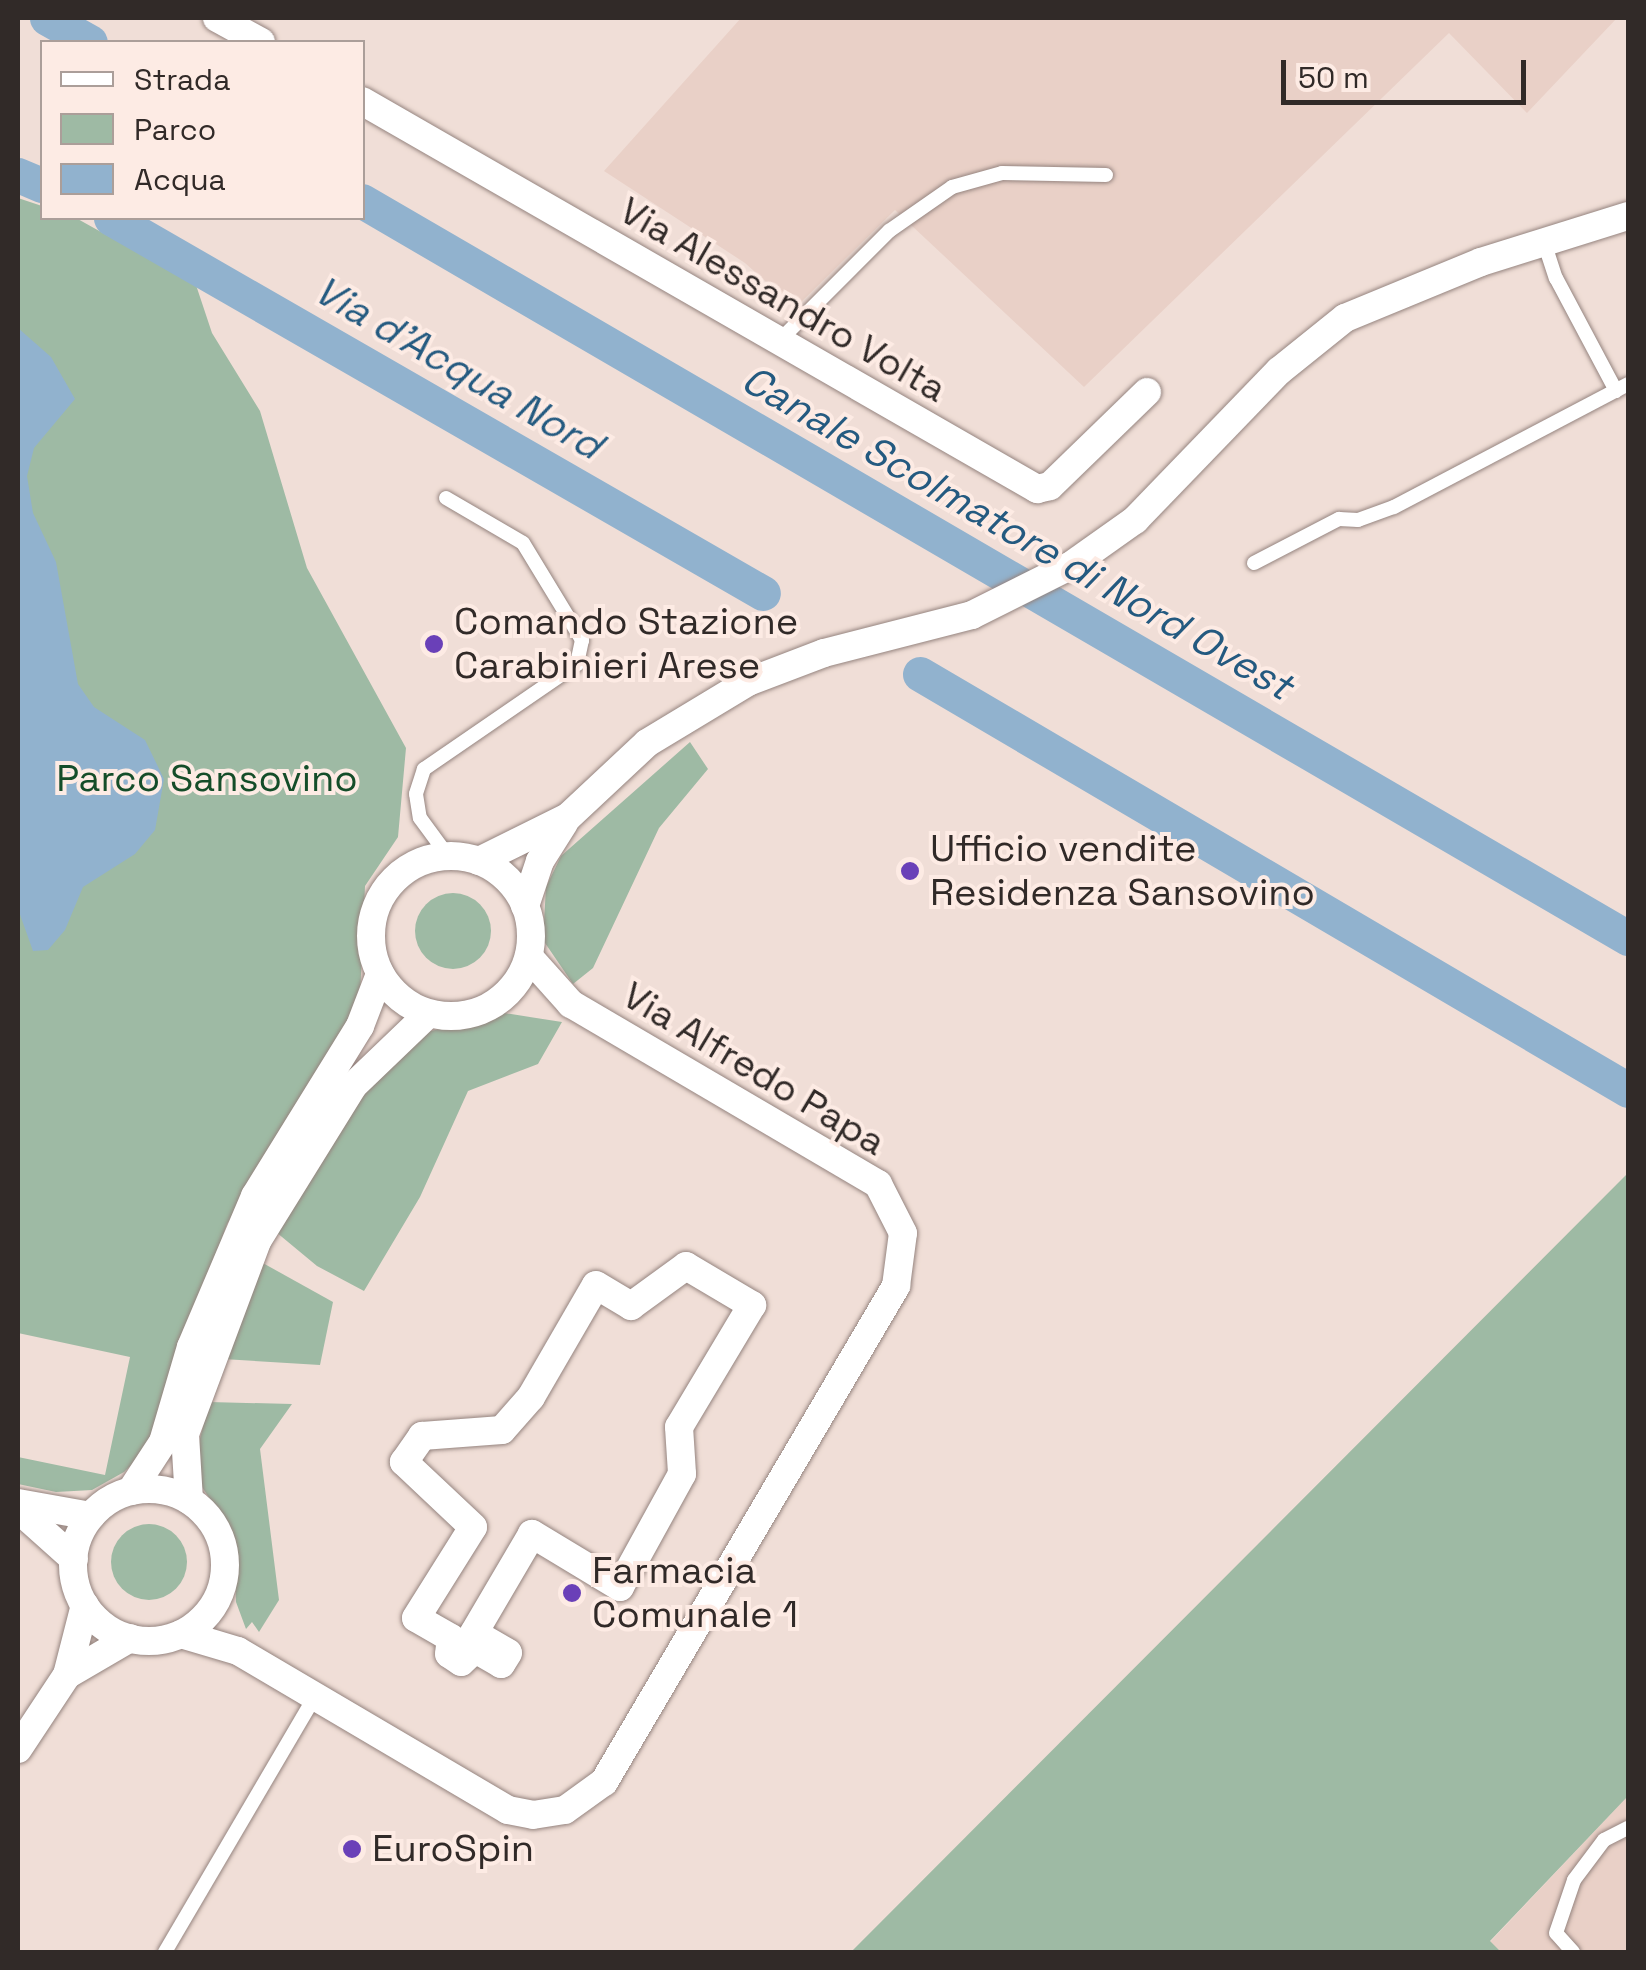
<!DOCTYPE html>
<html>
<head>
<meta charset="utf-8">
<style>
  body { margin:0 }
  #map { position:relative; width:1646px; height:1970px; overflow:hidden; background:#f0ded7; font-family:"Space Grotesk",sans-serif }
  div>[style] { position:absolute }
  .built>* { inset:0; background:#e9d0c7 }
  .green>* { inset:0; background:#9ebaa4 }
  .round { border-radius:50% }
  .water>* { inset:0; background:#91b2ce }
  .canal>* { height:35px; margin:-17.5px; padding:0 17.5px; transform-origin:17.5px; border-radius:17.5px; background:#91b2ce }
  .roads { filter:drop-shadow(0 0 2px #95847f) drop-shadow(0 0 2px #95847f) }
  .lane>* { height:14px; margin:-7px; padding:0 7px; transform-origin:7px; border-radius:7px; background:#fff }
  .street>* { height:28px; margin:-14px; padding:0 14px; transform-origin:14px; border-radius:14px; background:#fff }
  .street>.ring { margin:-14px; padding:0; box-sizing:content-box; background:none; border:28px solid #fff; border-radius:50% }
  .dots>* { width:28px; height:28px; translate:-50% -50%; box-sizing:border-box; border:5px solid #fdebe4; border-radius:50% }
  span { translate:-50% -50%; white-space:nowrap; text-align:center; line-height:1.15; -webkit-text-stroke:8px #fdebe4; paint-order:stroke }
  .street-label { font-size:38px; color:#312a28 }
  .poi-label { font-size:38px; color:#312a28 }
  .left { translate:0 -50%; text-align:left }
  .park-label { font-size:38px; color:#144d29 }
  .water-label { font-size:40px; color:#245a80; font-style:italic }
  .frame { position:absolute; inset:0; border:20px solid #312a28; pointer-events:none }
  .legend { position:absolute; left:40px; top:40px; width:325px; height:180px; box-sizing:border-box; background:#fdebe4; border:2px solid #ab9e99; margin:0; padding:12px 18px; list-style:none; font-size:30px; color:#312a28 }
  .legend li { display:flex; align-items:center; gap:20px; height:50px }
  .legend b { width:50px; border:2px solid #ab9e99 }
  .scale { position:absolute; left:1281px; top:60px; width:245px; height:45px; box-sizing:border-box; border:5px solid #312a28; border-top:0; padding-left:12px; font-size:30px; line-height:35px; white-space:nowrap; color:#312a28; -webkit-text-stroke:8px #fdebe4; paint-order:stroke }
</style>
</head>
<body>
<div id="map">
  <div class="built">
    <div style="clip-path:polygon(741px 18px,1617px 18px,1527px 113px,1449px 33px,1084px 387px,895px 210px,795px 308px,745px 263px,604px 171px)"></div>
    <div style="clip-path:polygon(1628px 1796px,1628px 1952px,1501px 1952px,1490px 1942px)"></div>
  </div>
  <div class="green">
    <div style="clip-path:polygon(18px 198px,42px 206px,42px 218px,76px 218px,196px 285px,212px 333px,260px 411px,307px 568px,406px 748px,398px 837px,365px 886px,360px 996px,336px 1049px,227px 1224px,147px 1450px,124px 1472px,92px 1490px,56px 1492px,18px 1484px,18px 1457px,105px 1475px,130px 1357px,18px 1333px)"></div>
    <div style="clip-path:polygon(690px 742px,708px 769px,659px 828px,593px 968px,573px 984px,543px 940px,546px 887px,561px 856px)"></div>
    <div class="round" style="left:415px;top:893px;width:76px;height:76px"></div>
    <div style="clip-path:polygon(504px 1013px,562px 1022px,538px 1064px,468px 1091px,420px 1197px,364px 1291px,317px 1266px,276px 1232px,380px 1068px,423px 1033px)"></div>
    <div style="clip-path:polygon(1628px 1173px,1628px 1796px,1490px 1941px,1501px 1952px,851px 1952px)"></div>
    <div style="clip-path:polygon(261px 1262px,333px 1302px,320px 1365px,223px 1359px)"></div>
    <div style="clip-path:polygon(209px 1402px,292px 1404px,260px 1449px,279px 1600px,259px 1632px,252px 1622px,246px 1629px,236px 1602px,234px 1535px,200px 1484px,197px 1451px)"></div>
    <div class="round" style="left:111px;top:1524px;width:76px;height:76px"></div>
  </div>
  <div class="water">
    <div style="clip-path:polygon(18px 328px,51px 357px,75px 399px,34px 448px,27px 476px,33px 513px,56px 562px,78px 684px,94px 707px,145px 740px,164px 779px,155px 830px,135px 854px,83px 887px,65px 930px,48px 950px,33px 951px,18px 909px)"></div>
  </div>
  <div class="canal">
    <div style="left:47px;top:18px;width:49px;rotate:29.2deg"></div>
    <div style="left:18px;top:175px;width:26px;rotate:23deg"></div>
    <div style="left:362px;top:201px;width:1465px;rotate:30.21deg"></div>
    <div style="left:111px;top:218px;width:752px;rotate:29.91deg"></div>
    <div style="left:920px;top:674px;width:821px;rotate:30.44deg"></div>
  </div>
  <div class="roads">
    <div class="lane">
      <div style="left:1544px;top:242px;width:38px;rotate:72deg"></div>
      <div style="left:1556px;top:278px;width:128px;rotate:62deg"></div>
      <div style="left:779px;top:341px;width:156px;rotate:-45deg"></div>
      <div style="left:889px;top:231px;width:77px;rotate:-34.9deg"></div>
      <div style="left:952px;top:187px;width:52px;rotate:-15.6deg"></div>
      <div style="left:1002px;top:173px;width:104px;rotate:1.1deg"></div>
      <div style="left:446px;top:498px;width:89px;rotate:30.3deg"></div>
      <div style="left:523px;top:543px;width:114px;rotate:58.7deg"></div>
      <div style="left:582px;top:640px;width:25px;rotate:102deg"></div>
      <div style="left:577px;top:664px;width:186px;rotate:145.5deg"></div>
      <div style="left:424px;top:769px;width:26px;rotate:108deg"></div>
      <div style="left:416px;top:794px;width:24px;rotate:81deg"></div>
      <div style="left:420px;top:818px;width:47px;rotate:53.6deg"></div>
      <div style="left:1254px;top:563px;width:96px;rotate:-27.4deg"></div>
      <div style="left:1339px;top:519px;width:19px;rotate:3deg"></div>
      <div style="left:1358px;top:520px;width:38px;rotate:-20deg"></div>
      <div style="left:1394px;top:507px;width:264px;rotate:-27.7deg"></div>
      <div style="left:165px;top:1952px;width:294px;rotate:-59.6deg"></div>
      <div style="left:1573px;top:1952px;width:25px;rotate:-132deg"></div>
      <div style="left:1556px;top:1933px;width:56px;rotate:-71.2deg"></div>
      <div style="left:1574px;top:1880px;width:50px;rotate:-53.1deg"></div>
      <div style="left:1604px;top:1840px;width:27px;rotate:-27deg"></div>
    </div>
    <div class="street">
      <div style="left:217px;top:18px;width:50px;rotate:28.6deg"></div>
      <div style="left:362px;top:101px;width:779px;rotate:29.89deg"></div>
      <div style="left:1037px;top:489px;width:13px;rotate:-13deg"></div>
      <div style="left:1050px;top:486px;width:135px;rotate:-44.1deg"></div>
      <div class="ring" style="left:371px;top:856px;width:132px;height:132px"></div>
      <div style="left:479px;top:861px;width:99px;rotate:-26.3deg"></div>
      <div style="left:568px;top:817px;width:108px;rotate:-43.1deg"></div>
      <div style="left:647px;top:743px;width:118px;rotate:-31.1deg"></div>
      <div style="left:748px;top:682px;width:81px;rotate:-20.9deg"></div>
      <div style="left:824px;top:653px;width:153px;rotate:-14.4deg"></div>
      <div style="left:972px;top:615px;width:110px;rotate:-26.6deg"></div>
      <div style="left:1070px;top:566px;width:80px;rotate:-35.3deg"></div>
      <div style="left:1135px;top:520px;width:207px;rotate:-46deg"></div>
      <div style="left:1279px;top:371px;width:85px;rotate:-38.8deg"></div>
      <div style="left:1345px;top:318px;width:147px;rotate:-22.4deg"></div>
      <div style="left:1481px;top:262px;width:154px;rotate:-17.4deg"></div>
      <div style="left:525px;top:906px;width:47px;rotate:-71.6deg"></div>
      <div style="left:540px;top:861px;width:45px;rotate:-57.7deg"></div>
      <div style="left:686px;top:1266px;width:77px;rotate:30.6deg"></div>
      <div style="left:752px;top:1305px;width:142px;rotate:120.9deg"></div>
      <div style="left:679px;top:1427px;width:47px;rotate:86.3deg"></div>
      <div style="left:682px;top:1474px;width:129px;rotate:118.8deg"></div>
      <div style="left:620px;top:1587px;width:103px;rotate:-148.9deg"></div>
      <div style="left:532px;top:1534px;width:115px;rotate:120.4deg"></div>
      <div style="left:474px;top:1633px;width:39px;rotate:30deg"></div>
      <div style="left:508px;top:1653px;width:13px;rotate:122deg"></div>
      <div style="left:501px;top:1664px;width:30px;rotate:-150deg"></div>
      <div style="left:475px;top:1649px;width:19px;rotate:137deg"></div>
      <div style="left:461px;top:1662px;width:14px;rotate:-146deg"></div>
      <div style="left:449px;top:1654px;width:16px;rotate:-83deg"></div>
      <div style="left:451px;top:1638px;width:40px;rotate:-150.3deg"></div>
      <div style="left:416px;top:1618px;width:107px;rotate:-57.9deg"></div>
      <div style="left:473px;top:1527px;width:95px;rotate:-136.7deg"></div>
      <div style="left:404px;top:1462px;width:32px;rotate:-55deg"></div>
      <div style="left:422px;top:1436px;width:80px;rotate:-4.3deg"></div>
      <div style="left:502px;top:1430px;width:44px;rotate:-48.7deg"></div>
      <div style="left:531px;top:1397px;width:129px;rotate:-59.9deg"></div>
      <div style="left:596px;top:1285px;width:41px;rotate:31deg"></div>
      <div style="left:631px;top:1306px;width:68px;rotate:-36deg"></div>
      <div class="ring" style="left:73px;top:1489px;width:124px;height:124px"></div>
      <div style="left:131px;top:1491px;width:59px;rotate:-56.9deg"></div>
      <div style="left:163px;top:1442px;width:99px;rotate:-73.6deg"></div>
      <div style="left:191px;top:1347px;width:164px;rotate:-67deg"></div>
      <div style="left:255px;top:1196px;width:200px;rotate:-58.3deg"></div>
      <div style="left:360px;top:1026px;width:56px;rotate:-69deg"></div>
      <div style="left:189px;top:1500px;width:66px;rotate:-93.5deg"></div>
      <div style="left:185px;top:1434px;width:206px;rotate:-69.5deg"></div>
      <div style="left:257px;top:1241px;width:182px;rotate:-58.2deg"></div>
      <div style="left:353px;top:1086px;width:104px;rotate:-43.8deg"></div>
      <div style="left:18px;top:1503px;width:74px;rotate:10.1deg"></div>
      <div style="left:18px;top:1509px;width:75px;rotate:41.8deg"></div>
      <div style="left:181px;top:1634px;width:59px;rotate:16.6deg"></div>
      <div style="left:238px;top:1651px;width:313px;rotate:30.5deg"></div>
      <div style="left:508px;top:1810px;width:25px;rotate:11deg"></div>
      <div style="left:533px;top:1815px;width:32px;rotate:-9deg"></div>
      <div style="left:565px;top:1810px;width:48px;rotate:-35.7deg"></div>
      <div style="left:604px;top:1782px;width:576px;rotate:-59.51deg"></div>
      <div style="left:896px;top:1286px;width:53px;rotate:-82.5deg"></div>
      <div style="left:903px;top:1233px;width:55px;rotate:-117deg"></div>
      <div style="left:878px;top:1184px;width:356px;rotate:-149.6deg"></div>
      <div style="left:571px;top:1004px;width:63px;rotate:-131.8deg"></div>
      <div style="left:67px;top:1675px;width:73px;rotate:-30.4deg"></div>
      <div style="left:18px;top:1749px;width:89px;rotate:-56.5deg"></div>
      <div style="left:67px;top:1675px;width:72px;rotate:-75.6deg"></div>
    </div>
  </div>
  <div class="dots">
    <div style="left:434px;top:644px;background:#6a40b8"></div>
    <div style="left:910px;top:871px;background:#6a40b8"></div>
    <div style="left:572px;top:1593px;background:#6a40b8"></div>
    <div style="left:352px;top:1849px;background:#6a40b8"></div>
  </div>
  <div class="street-label">
    <span style="left:783px;top:300px;rotate:30deg">Via Alessandro Volta</span>
    <span style="left:754px;top:1069px;rotate:31deg">Via Alfredo Papa</span>
  </div>
  <div class="poi-label">
    <span class="left" style="left:454px;top:644px">Comando Stazione<br>Carabinieri Arese</span>
    <span class="left" style="left:930px;top:871px">Ufficio vendite<br>Residenza Sansovino</span>
    <span class="left" style="left:592px;top:1593px">Farmacia<br>Comunale 1</span>
    <span class="left" style="left:372px;top:1849px">EuroSpin</span>
  </div>
  <div class="park-label">
    <span style="left:207px;top:779px">Parco Sansovino</span>
  </div>
  <div class="water-label">
    <span style="left:458px;top:368px;rotate:30deg">Via d'Acqua Nord</span>
    <span style="left:1017px;top:533px;rotate:30deg">Canale Scolmatore di Nord Ovest</span>
  </div>
  <div class="frame"></div>
  <ul class="legend">
  <li><b style="height:12px;background:#fff"></b>Strada</li>
  <li><b style="height:28px;background:#9ebaa4"></b>Parco</li>
  <li><b style="height:28px;background:#91b2ce"></b>Acqua</li>
  </ul>
  <div class="scale">50 m</div>
</div>
</body>
</html>
